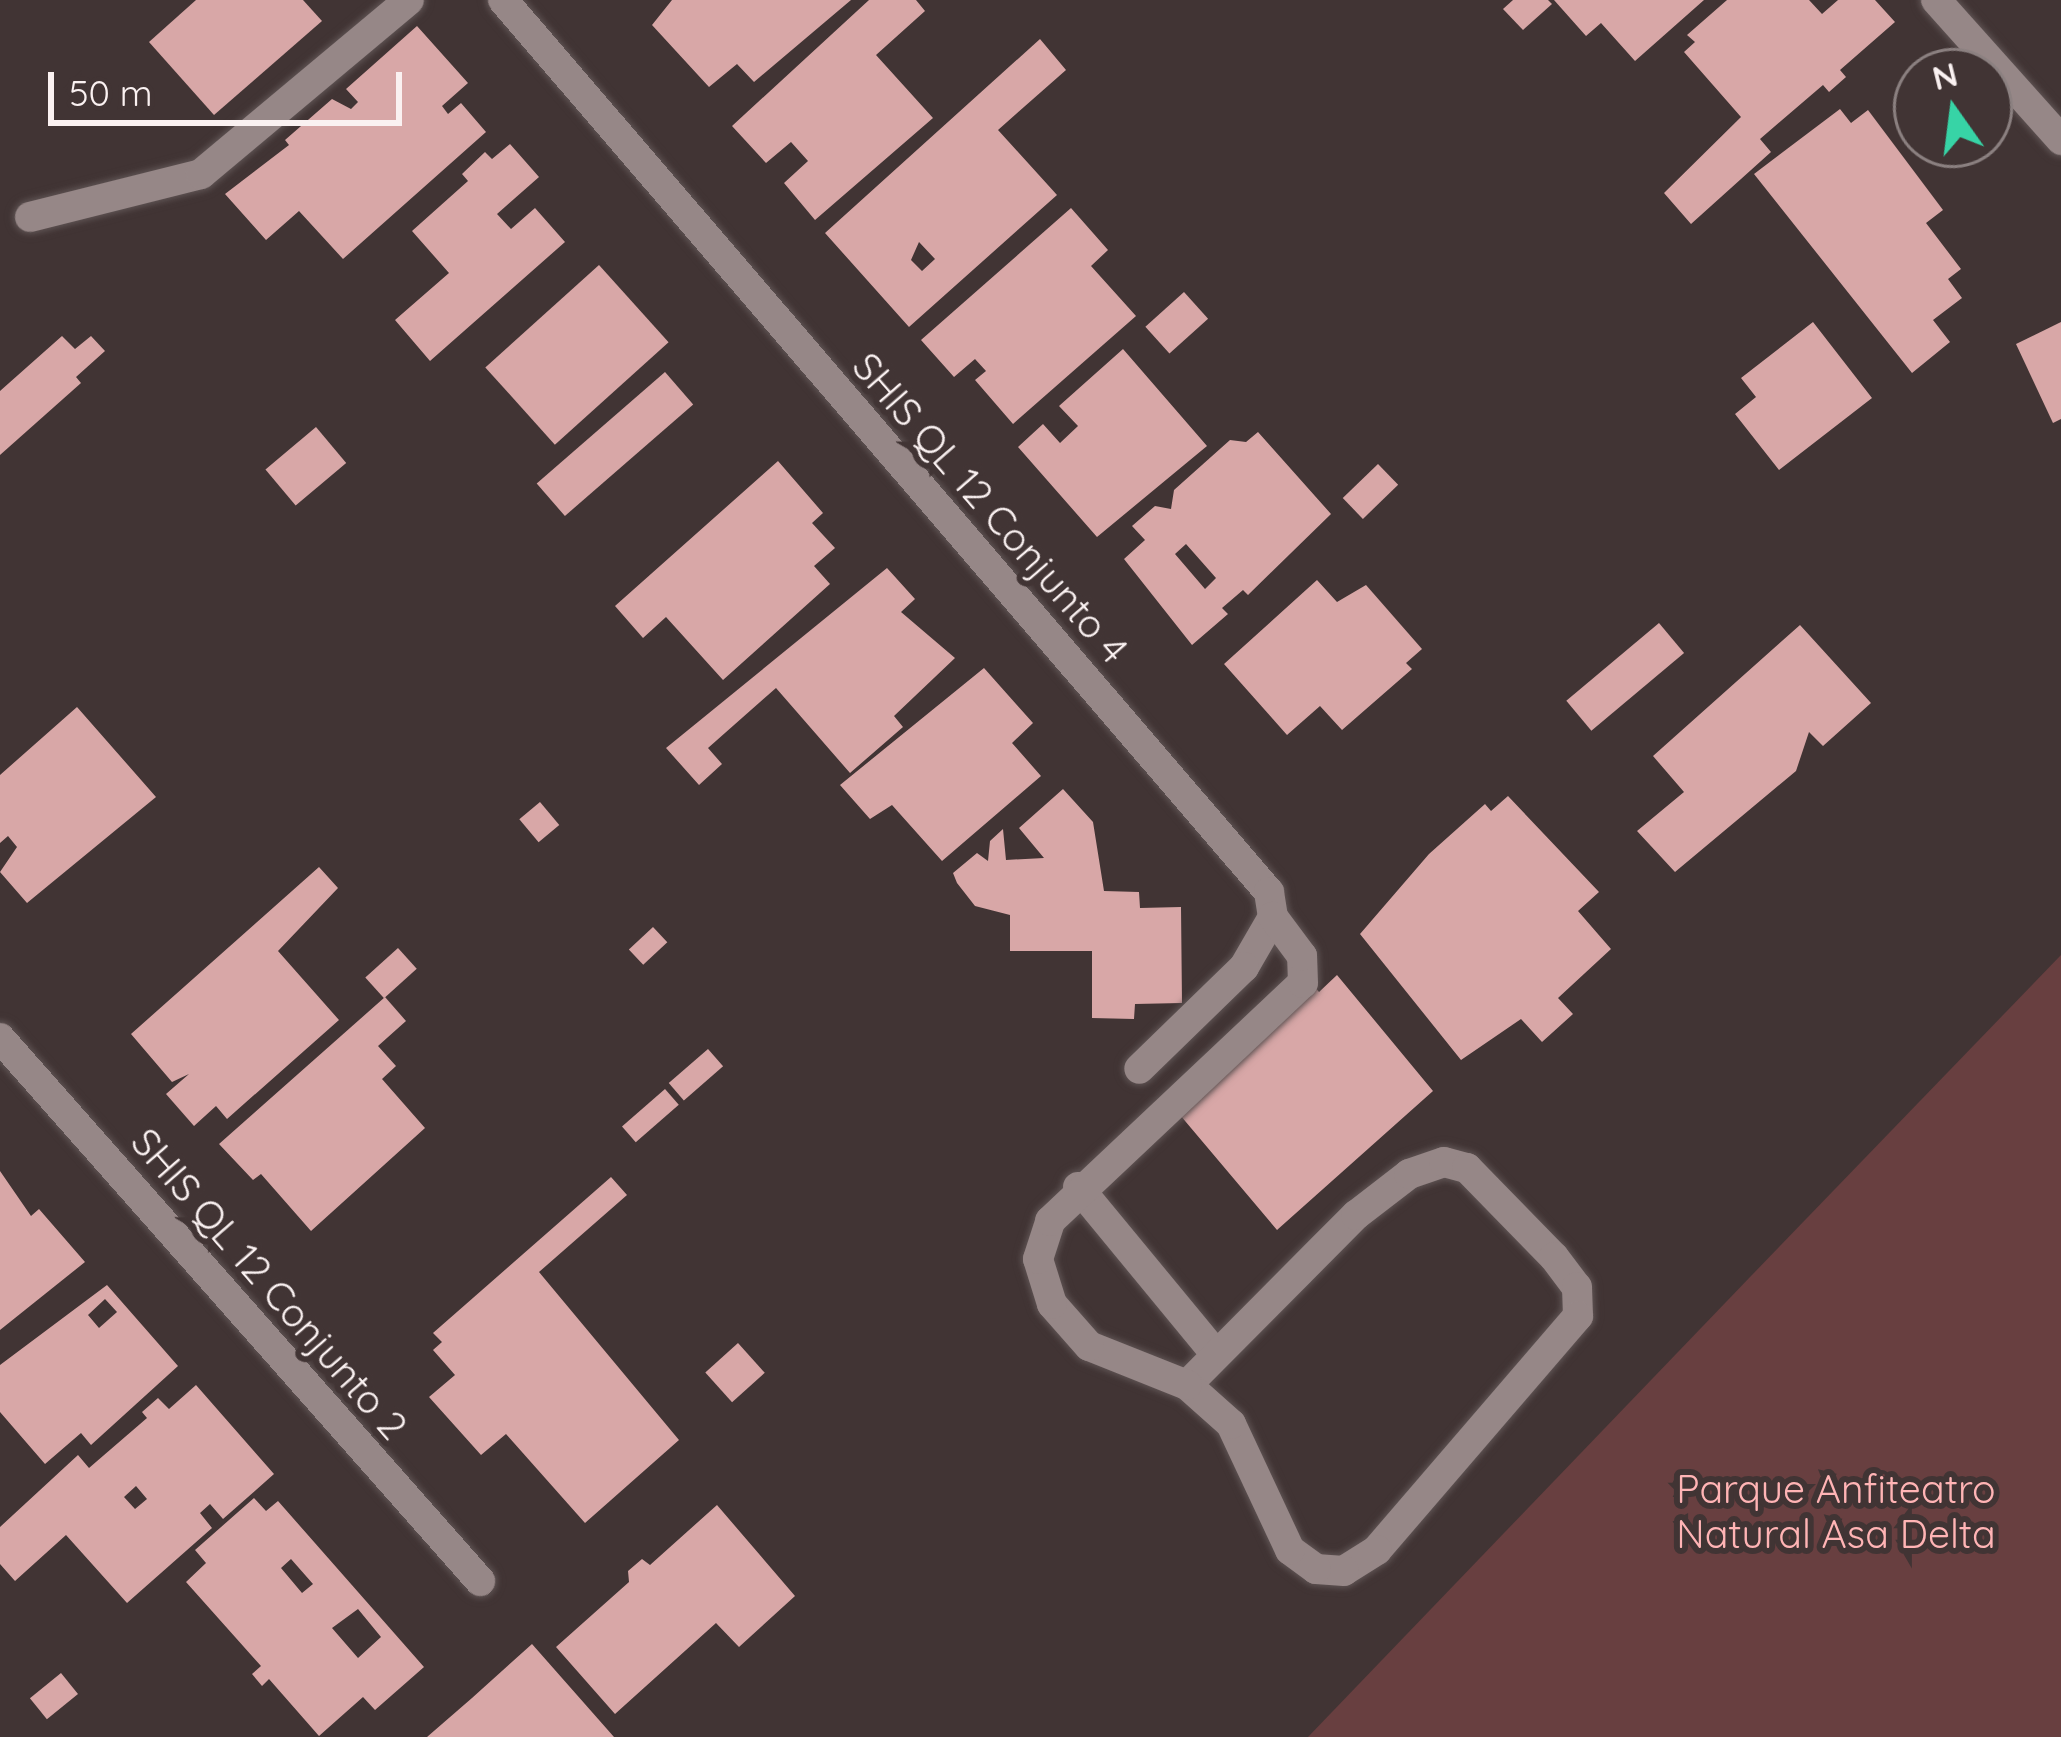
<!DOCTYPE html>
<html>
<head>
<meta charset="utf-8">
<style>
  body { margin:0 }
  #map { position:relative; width:2061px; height:1737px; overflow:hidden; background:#413434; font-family:Quicksand,sans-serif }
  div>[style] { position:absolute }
  .green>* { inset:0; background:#683f40 }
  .building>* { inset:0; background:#d8a7a7; transform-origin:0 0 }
  .roads { filter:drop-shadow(0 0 3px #5e5353) drop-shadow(0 0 3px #5e5353) }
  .minor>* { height:30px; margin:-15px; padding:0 15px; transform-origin:15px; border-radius:15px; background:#968787 }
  span { translate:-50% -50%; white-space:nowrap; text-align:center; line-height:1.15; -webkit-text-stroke:12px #413434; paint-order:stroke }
  .street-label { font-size:39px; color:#faf1f1 }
  .park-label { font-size:39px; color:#ffb4b5 }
  .north { position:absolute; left:1893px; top:48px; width:120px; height:120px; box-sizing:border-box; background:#413434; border:3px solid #8b8080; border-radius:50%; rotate:346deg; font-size:33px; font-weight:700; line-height:48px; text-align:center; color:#faf1f1 }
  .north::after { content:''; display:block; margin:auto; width:42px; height:54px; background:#37d4a6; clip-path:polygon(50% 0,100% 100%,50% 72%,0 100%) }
  .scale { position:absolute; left:48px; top:72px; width:354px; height:54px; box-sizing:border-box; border:6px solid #faf1f1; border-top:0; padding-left:15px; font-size:36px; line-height:42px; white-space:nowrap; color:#faf1f1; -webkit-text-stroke:9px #413434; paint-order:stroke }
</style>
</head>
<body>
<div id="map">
  <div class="green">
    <div style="clip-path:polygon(2061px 955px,2061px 1737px,1308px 1737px,1751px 1276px)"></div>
  </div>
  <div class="building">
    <div style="clip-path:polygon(196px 0,303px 0,322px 21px,214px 115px,149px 42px)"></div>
    <div style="clip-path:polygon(672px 0,851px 0,754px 82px,737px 64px,709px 87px,652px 25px)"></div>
    <div style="clip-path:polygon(869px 0,916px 0,925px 11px,876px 55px,933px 118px,815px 220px,784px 183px,808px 161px,791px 142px,766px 163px,732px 126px)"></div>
    <div style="clip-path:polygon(1513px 0,1548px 0,1552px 4px,1523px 30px,1503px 9px)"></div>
    <div style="clip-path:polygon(1554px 0,1704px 0,1635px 61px,1601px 23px,1586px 36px)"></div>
    <div style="clip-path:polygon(1727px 0,1809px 0,1822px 14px,1838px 0,1875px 0,1895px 22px,1840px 70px,1846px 77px,1829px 92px,1823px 85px,1760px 139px,1771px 152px,1691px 224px,1664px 193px,1741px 117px,1684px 52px,1695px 42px,1687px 35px)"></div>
    <div style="clip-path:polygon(417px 26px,468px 83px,442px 106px,448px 114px,461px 103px,486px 132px,343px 259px,299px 211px,266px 240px,225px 194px,289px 145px,285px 140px,332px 99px,351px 109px,358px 102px,346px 89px)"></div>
    <div style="clip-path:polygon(evenodd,1040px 39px,1066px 70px,998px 130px,1057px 195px,909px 327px,825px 233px,1040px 39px,919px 242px,935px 259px,922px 271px,911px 260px,919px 242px)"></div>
    <div style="clip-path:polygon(1840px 109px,1851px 123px,1868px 110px,1943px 210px,1926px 223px,1961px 269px,1948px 279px,1962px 298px,1933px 320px,1950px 342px,1912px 373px,1754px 174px)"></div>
    <div style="clip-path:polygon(510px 144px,539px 177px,497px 214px,511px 229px,535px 208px,565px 242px,430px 361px,395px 320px,449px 273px,412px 231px,468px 181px,462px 174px,485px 152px,492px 159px)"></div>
    <div style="clip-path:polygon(1071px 208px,1108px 250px,1091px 266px,1136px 316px,1013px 424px,975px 380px,986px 371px,975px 359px,954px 377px,921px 340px)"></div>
    <div style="left:599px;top:265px;width:104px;height:153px;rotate:48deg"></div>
    <div style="left:1184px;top:292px;width:36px;height:52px;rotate:48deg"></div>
    <div style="clip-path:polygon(1813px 322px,1872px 398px,1779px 470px,1735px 414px,1756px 397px,1741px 378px)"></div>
    <div style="clip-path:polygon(2061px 322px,2061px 419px,2053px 423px,2016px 344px)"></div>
    <div style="clip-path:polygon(62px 336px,75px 349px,91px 336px,105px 351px,76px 377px,81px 383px,0 455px,0 391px)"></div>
    <div style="clip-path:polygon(1123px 349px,1207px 446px,1097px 537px,1018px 447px,1043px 424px,1060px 443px,1078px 426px,1059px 406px)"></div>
    <div style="left:665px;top:372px;width:43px;height:170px;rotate:49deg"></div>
    <div style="left:316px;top:427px;width:47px;height:66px;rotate:50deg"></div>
    <div style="clip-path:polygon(evenodd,1258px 432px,1331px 514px,1248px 595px,1243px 590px,1222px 608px,1228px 614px,1192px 645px,1124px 559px,1145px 540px,1132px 526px,1155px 506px,1171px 509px,1174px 490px,1230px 440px,1246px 442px,1258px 432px,1186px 544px,1216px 578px,1205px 589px,1175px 554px,1186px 544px)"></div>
    <div style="clip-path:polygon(778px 461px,823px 513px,812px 523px,835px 548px,814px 566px,830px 584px,723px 680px,666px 617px,643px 638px,615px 606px)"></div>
    <div style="left:1378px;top:464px;width:29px;height:49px;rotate:46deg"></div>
    <div style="clip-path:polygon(887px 568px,915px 599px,901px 612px,955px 658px,894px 716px,903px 727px,850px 773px,776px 688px,708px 748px,722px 764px,699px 785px,666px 748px)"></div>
    <div style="clip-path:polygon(1317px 580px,1337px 602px,1366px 585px,1422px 649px,1406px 663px,1412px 669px,1342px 730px,1320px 706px,1287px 735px,1224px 664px)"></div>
    <div style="left:1659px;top:623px;width:39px;height:121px;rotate:50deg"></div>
    <div style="clip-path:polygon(1800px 625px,1871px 703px,1823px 746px,1809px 732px,1796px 771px,1675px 872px,1637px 831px,1684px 792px,1653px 756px)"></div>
    <div style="clip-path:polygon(984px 668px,1033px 723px,1012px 743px,1041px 776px,942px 861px,892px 805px,870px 819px,840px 785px)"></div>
    <div style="clip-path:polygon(77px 707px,156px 797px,27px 903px,0 872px,17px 847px,8px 836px,0 843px,0 775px)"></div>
    <div style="clip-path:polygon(1063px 789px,1093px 822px,1104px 891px,1139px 892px,1140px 908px,1181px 907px,1182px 1003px,1135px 1004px,1134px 1019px,1092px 1018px,1092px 951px,1010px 951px,1010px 915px,975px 906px,957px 883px,953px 873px,977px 853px,988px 861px,990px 841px,1003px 829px,1006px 860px,1044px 858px,1019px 828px)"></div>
    <div style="clip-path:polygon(1508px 796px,1599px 892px,1578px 911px,1611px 949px,1558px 998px,1573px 1014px,1542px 1042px,1521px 1019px,1461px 1060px,1360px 934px,1429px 854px,1485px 804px,1491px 811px)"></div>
    <div style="left:540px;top:802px;width:30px;height:27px;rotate:50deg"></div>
    <div style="clip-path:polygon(319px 867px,338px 888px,278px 951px,339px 1020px,227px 1119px,216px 1106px,194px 1126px,166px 1094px,189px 1074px,172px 1082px,131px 1034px)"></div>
    <div style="left:653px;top:927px;width:21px;height:33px;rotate:47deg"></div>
    <div style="left:398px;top:948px;width:28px;height:44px;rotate:48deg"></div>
    <div style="clip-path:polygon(1300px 970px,1319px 992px,1337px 975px,1433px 1091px,1277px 1230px,1180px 1115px)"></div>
    <div style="clip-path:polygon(385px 997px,406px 1021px,378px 1046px,396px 1066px,382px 1079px,425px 1128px,311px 1231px,261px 1174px,253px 1180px,219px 1144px)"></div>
    <div style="left:708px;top:1049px;width:23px;height:52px;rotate:49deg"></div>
    <div style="left:665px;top:1089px;width:21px;height:57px;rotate:49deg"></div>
    <div style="clip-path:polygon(0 1171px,31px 1216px,39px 1209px,85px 1262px,0 1330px)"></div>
    <div style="clip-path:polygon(611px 1177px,627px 1195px,539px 1272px,679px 1440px,585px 1523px,506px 1434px,481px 1455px,429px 1397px,455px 1375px,433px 1350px,442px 1342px,433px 1333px)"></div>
    <div style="clip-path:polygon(evenodd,107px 1285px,178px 1366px,91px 1445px,81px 1433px,45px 1464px,0 1412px,0 1365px,107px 1285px,105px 1299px,117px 1312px,99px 1328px,88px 1315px,105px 1299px)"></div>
    <div style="left:738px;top:1343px;width:40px;height:44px;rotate:48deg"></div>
    <div style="clip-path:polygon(evenodd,196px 1385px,274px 1474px,223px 1519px,210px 1504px,200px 1513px,212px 1528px,127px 1603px,66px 1535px,15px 1581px,0 1564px,0 1527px,78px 1455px,89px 1468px,147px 1418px,142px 1412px,158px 1398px,169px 1409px,196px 1385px,136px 1486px,147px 1499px,135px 1509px,124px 1497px,136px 1486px)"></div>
    <div style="clip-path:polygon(evenodd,254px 1498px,266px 1511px,278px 1501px,424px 1667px,375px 1710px,363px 1697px,319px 1736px,269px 1679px,262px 1686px,252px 1674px,261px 1666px,186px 1582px,206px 1563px,195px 1550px,254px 1498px,291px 1559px,313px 1584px,302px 1593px,281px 1568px,291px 1559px,254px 1498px,358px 1609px,381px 1637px,358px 1658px,332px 1628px,358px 1609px)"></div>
    <div style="clip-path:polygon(717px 1505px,795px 1596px,739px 1647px,716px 1623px,615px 1714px,556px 1647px,629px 1582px,628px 1571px,642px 1559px,650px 1565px)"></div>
    <div style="clip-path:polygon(532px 1644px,614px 1737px,427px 1737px,472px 1698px)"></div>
    <div style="left:61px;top:1673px;width:27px;height:40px;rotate:51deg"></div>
  </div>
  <div class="roads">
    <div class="minor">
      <div style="left:503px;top:0;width:1176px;rotate:49.35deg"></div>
      <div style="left:1269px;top:892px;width:25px;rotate:81deg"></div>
      <div style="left:1273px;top:917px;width:58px;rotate:120.1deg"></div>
      <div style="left:1244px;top:967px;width:146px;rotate:135.8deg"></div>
      <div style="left:1936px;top:0;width:188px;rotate:48.2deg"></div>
      <div style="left:30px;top:217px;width:176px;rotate:-14.1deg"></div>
      <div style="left:201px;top:174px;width:271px;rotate:-39.9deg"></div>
      <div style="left:0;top:1038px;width:725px;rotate:48.52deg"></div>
      <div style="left:1078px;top:1187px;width:215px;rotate:50.5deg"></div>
      <div style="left:1187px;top:1385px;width:240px;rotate:-45.2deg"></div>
      <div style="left:1356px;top:1215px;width:67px;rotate:-37.7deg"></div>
      <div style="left:1409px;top:1174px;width:37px;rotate:-19deg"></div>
      <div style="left:1444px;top:1162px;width:24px;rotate:15deg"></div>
      <div style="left:1467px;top:1168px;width:124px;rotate:45.7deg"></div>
      <div style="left:1554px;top:1257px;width:38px;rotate:53deg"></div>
      <div style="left:1577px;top:1287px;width:29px;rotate:88deg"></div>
      <div style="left:1578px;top:1316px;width:308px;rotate:130.7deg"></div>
      <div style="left:1377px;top:1550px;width:39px;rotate:148deg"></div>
      <div style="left:1344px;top:1571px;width:28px;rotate:-176deg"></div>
      <div style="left:1316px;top:1569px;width:32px;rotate:-144deg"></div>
      <div style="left:1290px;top:1550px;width:139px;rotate:-115.1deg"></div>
      <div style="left:1231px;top:1424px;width:59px;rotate:-138.4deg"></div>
      <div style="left:1187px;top:1385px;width:105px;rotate:-158.3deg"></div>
      <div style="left:1089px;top:1346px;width:56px;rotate:-131.4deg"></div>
      <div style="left:1052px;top:1304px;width:47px;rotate:-107.3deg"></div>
      <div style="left:1038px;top:1259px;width:40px;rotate:-72deg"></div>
      <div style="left:1050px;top:1221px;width:347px;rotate:-43.3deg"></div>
      <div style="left:1303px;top:983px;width:27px;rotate:-92deg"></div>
      <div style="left:1302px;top:956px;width:49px;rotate:-126.6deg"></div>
    </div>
  </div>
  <div class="street-label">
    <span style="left:990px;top:508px;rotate:49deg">SHIS QL 12 Conjunto 4</span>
    <span style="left:269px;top:1284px;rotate:49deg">SHIS QL 12 Conjunto 2</span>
  </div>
  <div class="park-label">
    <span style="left:1836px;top:1512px">Parque Anfiteatro<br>Natural Asa Delta</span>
  </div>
  <div class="north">N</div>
  <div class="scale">50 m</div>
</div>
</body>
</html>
